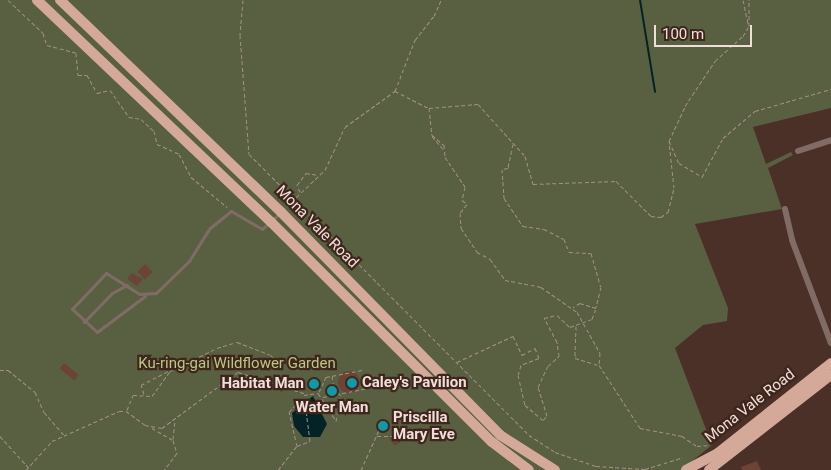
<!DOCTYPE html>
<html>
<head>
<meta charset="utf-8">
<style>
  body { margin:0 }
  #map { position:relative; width:831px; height:470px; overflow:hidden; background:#4a3026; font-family:Roboto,sans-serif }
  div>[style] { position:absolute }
  .green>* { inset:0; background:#596041 }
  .water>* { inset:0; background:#042327 }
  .stream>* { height:2px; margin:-1px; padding:0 1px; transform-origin:1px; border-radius:1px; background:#042327 }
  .building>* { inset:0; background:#6c4337; transform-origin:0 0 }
  .round { border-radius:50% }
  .path>* { height:1px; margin-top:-0.5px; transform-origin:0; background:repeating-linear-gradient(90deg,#a48f87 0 4px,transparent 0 6.5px) }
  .service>* { height:3px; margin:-1.5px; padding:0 1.5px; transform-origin:1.5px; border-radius:1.5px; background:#806c65 }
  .minor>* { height:6px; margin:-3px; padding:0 3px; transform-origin:3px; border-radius:3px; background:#806c65 }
  .trunk>* { height:10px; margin:-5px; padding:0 5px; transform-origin:5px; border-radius:5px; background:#d5a99a }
  .dots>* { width:14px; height:14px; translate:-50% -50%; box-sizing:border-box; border:2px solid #3f261d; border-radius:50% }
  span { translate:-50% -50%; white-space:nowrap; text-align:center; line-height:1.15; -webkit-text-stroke:4.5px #3f261d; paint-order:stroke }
  .street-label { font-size:15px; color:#f0dfd9 }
  .park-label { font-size:15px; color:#b9c885 }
  .poi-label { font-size:15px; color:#f0dfd9; font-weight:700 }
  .left { translate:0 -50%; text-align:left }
  .right { translate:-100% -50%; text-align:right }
  .scale { position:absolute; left:654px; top:25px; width:98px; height:22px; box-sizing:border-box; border:2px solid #f0dfd9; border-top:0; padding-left:6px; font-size:15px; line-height:18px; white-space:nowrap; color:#f0dfd9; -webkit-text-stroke:4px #3f261d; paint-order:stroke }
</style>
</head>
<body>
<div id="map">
  <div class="green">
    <div style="clip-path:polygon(0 0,831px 0,831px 108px,753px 127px,766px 164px,791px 152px,793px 155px,768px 168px,782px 209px,695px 224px,728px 308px,727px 321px,703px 325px,675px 348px,712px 445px,681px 470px,0 470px)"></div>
  </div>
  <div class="water">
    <div style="clip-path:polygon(313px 396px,327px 424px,320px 437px,303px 437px,294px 426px,292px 413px)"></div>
  </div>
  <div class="stream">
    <div style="left:640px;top:0;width:93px;rotate:80.7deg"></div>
  </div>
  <div class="building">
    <div style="left:145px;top:264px;width:11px;height:11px;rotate:45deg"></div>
    <div style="clip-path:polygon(132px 273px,143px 279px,137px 286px,127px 279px)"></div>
    <div style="left:64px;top:363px;width:19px;height:7px;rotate:39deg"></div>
    <div class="round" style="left:338px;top:371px;width:22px;height:22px"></div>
    <div style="left:394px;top:435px;width:9px;height:6px;rotate:54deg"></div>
    <div style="clip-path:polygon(757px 461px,761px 470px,742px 470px,741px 467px)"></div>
  </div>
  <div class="path">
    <div style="left:8px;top:0;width:48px;rotate:43.3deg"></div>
    <div style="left:43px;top:33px;width:13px;rotate:72deg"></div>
    <div style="left:47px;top:45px;width:30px;rotate:15deg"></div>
    <div style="left:76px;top:53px;width:22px;rotate:85deg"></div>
    <div style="left:78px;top:75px;width:9px"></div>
    <div style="left:87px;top:75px;width:21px;rotate:61deg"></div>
    <div style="left:97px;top:93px;width:13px;rotate:-13deg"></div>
    <div style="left:110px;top:90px;width:33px;rotate:55deg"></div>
    <div style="left:129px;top:117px;width:12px;rotate:9deg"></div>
    <div style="left:141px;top:119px;width:18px;rotate:43deg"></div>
    <div style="left:154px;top:131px;width:13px;rotate:77deg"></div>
    <div style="left:157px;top:144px;width:24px;rotate:24deg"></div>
    <div style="left:179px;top:154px;width:26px;rotate:62deg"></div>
    <div style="left:191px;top:177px;width:47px;rotate:39.8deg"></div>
    <div style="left:243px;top:0;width:35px;rotate:95deg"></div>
    <div style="left:240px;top:35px;width:119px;rotate:85.7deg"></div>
    <div style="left:249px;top:154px;width:397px;rotate:45.1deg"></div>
    <div style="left:529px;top:435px;width:31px;rotate:33deg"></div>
    <div style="left:555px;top:452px;width:43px;rotate:18.9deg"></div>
    <div style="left:596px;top:466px;width:49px;rotate:3.5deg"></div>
    <div style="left:645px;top:469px;width:39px;rotate:-17deg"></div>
    <div style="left:743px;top:0;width:24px;rotate:78deg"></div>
    <div style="left:395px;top:91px;width:38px;rotate:27deg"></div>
    <div style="left:429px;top:108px;width:49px;rotate:-4.7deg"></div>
    <div style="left:478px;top:104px;width:70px;rotate:47.9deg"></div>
    <div style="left:525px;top:156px;width:29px;rotate:74deg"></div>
    <div style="left:533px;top:184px;width:83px;rotate:-2.1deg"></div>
    <div style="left:616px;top:181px;width:49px;rotate:45deg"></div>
    <div style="left:651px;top:216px;width:10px;rotate:6deg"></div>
    <div style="left:661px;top:217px;width:9px;rotate:-36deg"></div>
    <div style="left:668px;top:212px;width:25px;rotate:-76deg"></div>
    <div style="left:674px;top:188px;width:47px;rotate:-96.1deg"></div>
    <div style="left:669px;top:141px;width:38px;rotate:-65deg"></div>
    <div style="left:685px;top:106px;width:54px;rotate:-56.3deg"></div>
    <div style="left:715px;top:61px;width:38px;rotate:-42deg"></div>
    <div style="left:743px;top:36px;width:12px;rotate:-59deg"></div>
    <div style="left:749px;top:26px;width:26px;rotate:-90deg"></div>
    <div style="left:429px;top:108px;width:27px;rotate:84deg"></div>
    <div style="left:432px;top:135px;width:16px;rotate:40deg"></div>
    <div style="left:444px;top:145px;width:12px;rotate:85deg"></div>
    <div style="left:445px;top:157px;width:36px;rotate:56deg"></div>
    <div style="left:465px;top:187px;width:13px;rotate:103deg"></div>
    <div style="left:462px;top:200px;width:6px;rotate:39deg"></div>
    <div style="left:467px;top:204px;width:11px;rotate:128deg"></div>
    <div style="left:460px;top:213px;width:15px;rotate:86deg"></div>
    <div style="left:461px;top:228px;width:29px;rotate:56deg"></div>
    <div style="left:477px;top:252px;width:15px;rotate:28deg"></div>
    <div style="left:490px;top:259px;width:26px;rotate:54deg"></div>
    <div style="left:505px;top:280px;width:37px;rotate:11deg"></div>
    <div style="left:541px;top:287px;width:44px;rotate:34.8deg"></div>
    <div style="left:577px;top:312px;width:47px;rotate:60.7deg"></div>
    <div style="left:600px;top:353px;width:12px;rotate:95deg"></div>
    <div style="left:599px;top:365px;width:75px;rotate:56.9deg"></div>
    <div style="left:640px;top:428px;width:43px;rotate:10.8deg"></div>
    <div style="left:682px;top:436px;width:18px;rotate:34deg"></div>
    <div style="left:697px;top:446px;width:13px;rotate:-4deg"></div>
    <div style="left:432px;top:136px;width:17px;rotate:50deg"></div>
    <div style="left:669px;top:141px;width:24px;rotate:66deg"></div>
    <div style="left:679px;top:163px;width:27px;rotate:31deg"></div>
    <div style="left:702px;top:177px;width:44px;rotate:-61.7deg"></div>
    <div style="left:723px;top:138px;width:42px;rotate:-40.2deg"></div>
    <div style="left:755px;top:111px;width:79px;rotate:-16.1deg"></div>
    <div style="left:513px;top:144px;width:25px;rotate:102deg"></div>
    <div style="left:508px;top:168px;width:6px;rotate:171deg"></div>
    <div style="left:502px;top:169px;width:29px;rotate:86deg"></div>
    <div style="left:504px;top:198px;width:34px;rotate:56deg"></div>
    <div style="left:523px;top:226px;width:21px;rotate:8deg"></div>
    <div style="left:544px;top:229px;width:22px;rotate:27deg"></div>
    <div style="left:564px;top:239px;width:14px;rotate:69deg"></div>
    <div style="left:569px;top:252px;width:22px;rotate:3deg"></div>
    <div style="left:591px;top:253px;width:35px;rotate:74deg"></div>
    <div style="left:601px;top:287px;width:21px;rotate:104deg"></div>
    <div style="left:300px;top:192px;width:8px;rotate:-113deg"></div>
    <div style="left:297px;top:185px;width:15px;rotate:-53deg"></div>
    <div style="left:306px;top:173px;width:13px;rotate:9deg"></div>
    <div style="left:287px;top:206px;width:52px;rotate:-43.5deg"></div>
    <div style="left:325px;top:170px;width:47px;rotate:-65.1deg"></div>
    <div style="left:345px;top:127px;width:62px;rotate:-35.8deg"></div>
    <div style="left:395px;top:91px;width:55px;rotate:-68.6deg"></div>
    <div style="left:415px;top:40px;width:31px;rotate:-52deg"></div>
    <div style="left:434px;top:16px;width:17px;rotate:-66deg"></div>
    <div style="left:576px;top:326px;width:32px;rotate:92deg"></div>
    <div style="left:575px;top:358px;width:24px;rotate:17deg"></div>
    <div style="left:457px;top:362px;width:62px;rotate:-24.9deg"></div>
    <div style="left:513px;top:336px;width:21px;rotate:65deg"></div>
    <div style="left:522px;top:355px;width:15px;rotate:-28deg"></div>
    <div style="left:535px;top:348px;width:11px;rotate:68deg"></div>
    <div style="left:539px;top:358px;width:19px;rotate:159deg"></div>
    <div style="left:521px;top:365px;width:10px;rotate:107deg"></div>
    <div style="left:518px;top:375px;width:31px;rotate:77deg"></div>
    <div style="left:525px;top:405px;width:23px;rotate:40deg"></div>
    <div style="left:543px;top:420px;width:6px;rotate:-45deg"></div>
    <div style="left:547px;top:416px;width:30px;rotate:-107deg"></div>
    <div style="left:538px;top:387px;width:23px;rotate:-65deg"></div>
    <div style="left:548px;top:366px;width:15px;rotate:-42deg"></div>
    <div style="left:559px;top:356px;width:14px;rotate:-98deg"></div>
    <div style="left:557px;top:342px;width:27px;rotate:-118deg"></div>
    <div style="left:544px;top:318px;width:13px;rotate:-13deg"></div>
    <div style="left:557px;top:315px;width:18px;rotate:43deg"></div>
    <div style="left:570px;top:327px;width:23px;rotate:-20deg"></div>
    <div style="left:592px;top:319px;width:12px;rotate:-70deg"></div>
    <div style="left:596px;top:308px;width:17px;rotate:-163deg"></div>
    <div style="left:580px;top:303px;width:8px;rotate:150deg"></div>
    <div style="left:0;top:370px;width:8px"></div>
    <div style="left:8px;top:370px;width:35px;rotate:39deg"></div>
    <div style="left:35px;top:392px;width:22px;rotate:66deg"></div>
    <div style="left:44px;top:412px;width:30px;rotate:49deg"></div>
    <div style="left:332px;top:376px;width:18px;rotate:81deg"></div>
    <div style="left:319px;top:392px;width:17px;rotate:-65deg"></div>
    <div style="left:326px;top:377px;width:37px;rotate:-11deg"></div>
    <div style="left:144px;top:394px;width:9px;rotate:-108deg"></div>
    <div style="left:141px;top:385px;width:31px;rotate:-27deg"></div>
    <div style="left:323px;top:397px;width:46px;rotate:-11.3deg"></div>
    <div style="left:343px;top:401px;width:16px;rotate:47deg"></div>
    <div style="left:127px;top:410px;width:16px;rotate:-68deg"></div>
    <div style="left:133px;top:395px;width:19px;rotate:3deg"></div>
    <div style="left:152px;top:396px;width:31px;rotate:-54deg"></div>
    <div style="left:170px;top:371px;width:52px;rotate:-26.1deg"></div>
    <div style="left:217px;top:348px;width:21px;rotate:-17deg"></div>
    <div style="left:237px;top:342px;width:36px;rotate:21deg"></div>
    <div style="left:271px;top:355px;width:9px;rotate:54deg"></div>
    <div style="left:152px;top:428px;width:24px;rotate:30deg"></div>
    <div style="left:173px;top:440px;width:14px;rotate:73deg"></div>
    <div style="left:177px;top:453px;width:21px;rotate:127deg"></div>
    <div style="left:0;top:436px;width:42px;rotate:47.9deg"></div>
    <div style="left:377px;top:436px;width:15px"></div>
    <div style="left:173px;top:439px;width:18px;rotate:-84deg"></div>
    <div style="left:297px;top:446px;width:14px;rotate:-21deg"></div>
    <div style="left:310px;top:441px;width:46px;rotate:-97.4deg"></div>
    <div style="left:304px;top:395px;width:14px;rotate:-8deg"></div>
    <div style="left:318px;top:393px;width:33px;rotate:57deg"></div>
    <div style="left:336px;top:421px;width:27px;rotate:-80deg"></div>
    <div style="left:26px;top:470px;width:39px;rotate:-48deg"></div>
    <div style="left:52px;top:441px;width:73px;rotate:-24.1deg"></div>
    <div style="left:119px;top:411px;width:7px"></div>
    <div style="left:126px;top:411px;width:24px;rotate:36deg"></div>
    <div style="left:145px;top:425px;width:17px;rotate:10deg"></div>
    <div style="left:162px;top:428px;width:94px;rotate:-36.4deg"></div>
    <div style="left:238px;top:372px;width:71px;rotate:17.9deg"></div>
    <div style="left:223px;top:470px;width:19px"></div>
    <div style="left:278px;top:470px;width:31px;rotate:-52deg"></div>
    <div style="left:297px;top:446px;width:35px;rotate:-103deg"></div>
    <div style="left:289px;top:412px;width:18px;rotate:-47deg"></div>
    <div style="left:361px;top:470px;width:54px;rotate:-65.8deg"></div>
  </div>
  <div class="service">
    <div style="left:145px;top:296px;width:60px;rotate:143.1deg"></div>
    <div style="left:97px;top:332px;width:34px;rotate:-137deg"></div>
    <div style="left:72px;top:309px;width:50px;rotate:-46.6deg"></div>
    <div style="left:106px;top:273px;width:39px;rotate:32deg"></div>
    <div style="left:139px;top:294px;width:17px;rotate:-3deg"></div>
    <div style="left:156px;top:293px;width:46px;rotate:-44.1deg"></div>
    <div style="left:189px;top:261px;width:39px;rotate:-58deg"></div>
    <div style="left:210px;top:228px;width:27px;rotate:-39deg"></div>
    <div style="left:231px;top:211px;width:36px;rotate:30deg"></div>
    <div style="left:262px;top:229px;width:23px;rotate:-41deg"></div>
    <div style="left:84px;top:322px;width:40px;rotate:-46deg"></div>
    <div style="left:112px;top:293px;width:17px;rotate:-28deg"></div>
  </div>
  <div class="minor">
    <div style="left:798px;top:151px;width:35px;rotate:-18deg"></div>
    <div style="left:785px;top:209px;width:32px;rotate:77deg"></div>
    <div style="left:792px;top:240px;width:110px;rotate:69.3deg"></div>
  </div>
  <div class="trunk">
    <div style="left:37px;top:0;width:323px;rotate:43.5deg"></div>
    <div style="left:271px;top:222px;width:312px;rotate:44.9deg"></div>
    <div style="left:492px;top:442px;width:46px;rotate:37.1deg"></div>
    <div style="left:60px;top:0;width:306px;rotate:43.8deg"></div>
    <div style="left:281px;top:212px;width:313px;rotate:45.5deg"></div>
    <div style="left:500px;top:435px;width:65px;rotate:32.5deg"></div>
    <div style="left:686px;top:470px;width:36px;rotate:-28deg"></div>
    <div style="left:718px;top:453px;width:144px;rotate:-38.5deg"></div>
    <div style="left:709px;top:470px;width:155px;rotate:-37.9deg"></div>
  </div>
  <div class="dots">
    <div style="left:352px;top:383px;background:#0f9aa8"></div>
    <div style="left:314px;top:384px;background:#0f9aa8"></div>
    <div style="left:332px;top:391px;background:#0f9aa8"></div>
    <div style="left:383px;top:426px;background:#0f9aa8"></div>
  </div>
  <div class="street-label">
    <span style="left:317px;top:227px;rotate:45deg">Mona Vale Road</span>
    <span style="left:750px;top:406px;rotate:-38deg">Mona Vale Road</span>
  </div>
  <div class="park-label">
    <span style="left:237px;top:364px">Ku-ring-gai Wildflower Garden</span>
  </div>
  <div class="poi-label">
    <span class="left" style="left:362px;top:383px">Caley's Pavilion</span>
    <span class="right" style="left:304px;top:384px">Habitat Man</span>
    <span style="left:332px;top:408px">Water Man</span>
    <span class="left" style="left:393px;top:426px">Priscilla<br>Mary Eve</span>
  </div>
  <div class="scale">100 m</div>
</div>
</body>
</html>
